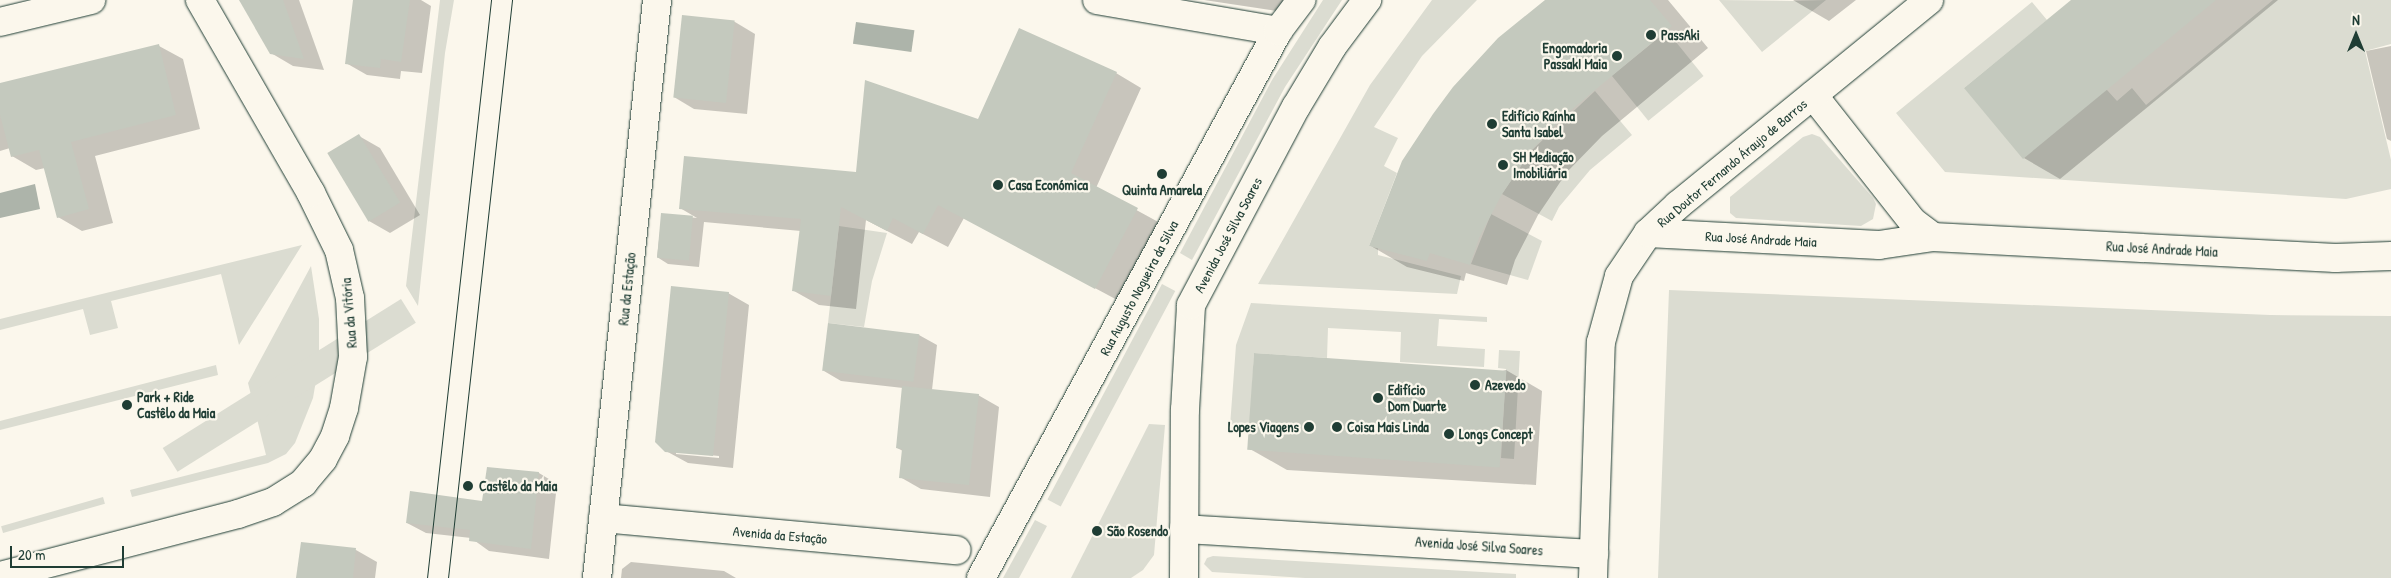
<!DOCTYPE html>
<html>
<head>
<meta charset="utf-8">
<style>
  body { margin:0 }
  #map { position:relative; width:2391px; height:578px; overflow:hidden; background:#fbf7ec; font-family:"Patrick Hand",sans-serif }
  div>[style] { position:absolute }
  .green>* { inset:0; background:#dbdcd1; transform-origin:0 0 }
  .water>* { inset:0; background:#adb4aa; transform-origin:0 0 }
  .shadow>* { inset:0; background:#0003 }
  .building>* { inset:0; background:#c4c9be; transform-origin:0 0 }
  .roads { filter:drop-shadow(0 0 1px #1f3d34) drop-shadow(0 0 1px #1f3d34) }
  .street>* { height:28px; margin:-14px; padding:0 14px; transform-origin:14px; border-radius:14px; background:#fbf7ec }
  .secondary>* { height:28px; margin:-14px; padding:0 14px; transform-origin:14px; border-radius:14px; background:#fbf7ec }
  .tram>* { height:1px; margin:-0.5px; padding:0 0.5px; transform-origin:0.5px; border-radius:0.5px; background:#1f3d34 }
  .dots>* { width:14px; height:14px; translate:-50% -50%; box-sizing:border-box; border:2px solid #fbf7ec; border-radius:50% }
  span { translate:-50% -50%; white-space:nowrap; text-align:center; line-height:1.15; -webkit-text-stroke:4.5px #fbf7ec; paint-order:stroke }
  .poi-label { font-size:14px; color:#1f3d34; font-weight:700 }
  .left { translate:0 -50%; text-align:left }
  .right { translate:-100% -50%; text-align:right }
  .street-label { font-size:14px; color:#1f3d34 }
  .north { position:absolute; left:2331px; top:10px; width:50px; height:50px; -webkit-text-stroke:4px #fbf7ec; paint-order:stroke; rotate:0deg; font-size:14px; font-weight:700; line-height:20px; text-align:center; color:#1f3d34 }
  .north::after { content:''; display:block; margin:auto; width:18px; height:22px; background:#1f3d34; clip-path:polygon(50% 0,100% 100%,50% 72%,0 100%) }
  .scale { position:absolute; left:10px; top:546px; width:114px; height:22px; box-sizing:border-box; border:2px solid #1f3d34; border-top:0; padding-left:6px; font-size:15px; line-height:18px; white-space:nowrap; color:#1f3d34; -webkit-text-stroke:4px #fbf7ec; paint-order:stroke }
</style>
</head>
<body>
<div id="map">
  <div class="green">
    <div style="clip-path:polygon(440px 0,454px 0,445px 53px,418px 306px,406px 286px)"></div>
    <div style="clip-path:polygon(1323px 0,1342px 0,1285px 87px,1192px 260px,1180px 253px,1272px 80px)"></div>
    <div style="clip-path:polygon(1432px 0,1477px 0,1422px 56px,1374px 127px,1398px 138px,1384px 166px,1397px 173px,1369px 246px,1378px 248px,1378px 255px,1461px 276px,1457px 294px,1258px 284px,1370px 85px)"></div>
    <div style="clip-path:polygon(1719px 0,1792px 1px,1826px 0,1762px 52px)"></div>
    <div style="clip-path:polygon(2273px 0,2391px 0,2391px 44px,2365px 51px,2391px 160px,2391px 189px,2346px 199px,1945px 172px,1896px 113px,2032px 2px,2047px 20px,1964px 88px,2107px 90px,2117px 101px,2132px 88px,2146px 105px)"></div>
    <div style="left:1667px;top:31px;width:58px;height:71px;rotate:51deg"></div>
    <div style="clip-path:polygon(1595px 91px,1632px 135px,1590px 170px,1559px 207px,1552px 221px,1502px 194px,1531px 151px)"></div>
    <div style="clip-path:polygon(1812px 134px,1820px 137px,1873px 198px,1876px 204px,1873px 219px,1861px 226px,1736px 218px,1730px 213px,1730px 197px,1803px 137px)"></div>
    <div style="clip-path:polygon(1491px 214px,1542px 241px,1528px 280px,1471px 264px)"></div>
    <div style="clip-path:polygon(839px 226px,887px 233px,872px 281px,864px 327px,828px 323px)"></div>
    <div style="clip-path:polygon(302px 245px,239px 345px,221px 274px,111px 301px,118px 328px,90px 335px,83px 309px,0 330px,0 319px)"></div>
    <div style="clip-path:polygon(311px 266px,319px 319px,319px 363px,313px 398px,295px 443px,286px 454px,268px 463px,132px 497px,130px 490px,266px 455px,248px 383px)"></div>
    <div style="left:1162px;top:284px;width:15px;height:244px;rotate:28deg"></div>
    <div style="clip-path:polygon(1669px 290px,2270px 315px,2391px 316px,2391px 578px,1658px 578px)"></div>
    <div style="left:401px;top:299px;width:28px;height:281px;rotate:58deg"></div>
    <div style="clip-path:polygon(1251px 303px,1487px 317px,1487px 322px,1439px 319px,1437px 346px,1485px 349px,1484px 367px,1400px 362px,1401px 332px,1328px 328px,1327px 358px,1254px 353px,1250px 427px,1230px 426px,1236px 345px)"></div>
    <div style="clip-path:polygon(1499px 350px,1520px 351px,1514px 459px,1501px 458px,1506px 369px,1498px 368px)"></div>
    <div style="clip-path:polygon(216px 365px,218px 375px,0 430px,0 421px)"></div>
    <div style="clip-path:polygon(1149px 424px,1165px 425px,1154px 555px,1143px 570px,1131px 578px,1071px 578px)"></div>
    <div style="left:103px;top:497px;width:7px;height:106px;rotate:74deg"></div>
    <div style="clip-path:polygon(1035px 520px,1047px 526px,1019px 578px,1003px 578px)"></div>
    <div style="clip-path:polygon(1213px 556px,1516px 574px,1516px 578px,1305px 578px,1212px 572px,1204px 564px,1207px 558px)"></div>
  </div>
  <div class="water">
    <div style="left:856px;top:22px;width:59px;height:22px;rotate:8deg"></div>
    <div style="clip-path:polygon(35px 184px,40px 209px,0 218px,0 193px)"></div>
  </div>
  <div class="shadow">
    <div style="clip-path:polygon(240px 0,299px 0,324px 70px,293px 66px,271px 53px)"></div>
    <div style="clip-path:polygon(354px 0,421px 0,431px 6px,422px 73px,401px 71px,400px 79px,367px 75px,346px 63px)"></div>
    <div style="clip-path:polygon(1204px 0,1292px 0,1277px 11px)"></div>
    <div style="clip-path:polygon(1547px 0,1668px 0,1708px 48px,1602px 136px,1567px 172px,1538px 215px,1515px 260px,1507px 285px,1466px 273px,1464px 281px,1407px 267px,1371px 246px)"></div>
    <div style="clip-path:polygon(1793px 0,1856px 0,1829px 21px)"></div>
    <div style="clip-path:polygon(2074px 0,2278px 0,2060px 179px,2024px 158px)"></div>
    <div style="clip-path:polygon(683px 17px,735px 22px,755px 34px,747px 114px,694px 109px,674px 97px)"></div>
    <div style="clip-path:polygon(159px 46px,183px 59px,200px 129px,95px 156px,113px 223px,82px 231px,58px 217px,45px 168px,36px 170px,12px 156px,10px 148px,0 151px,0 85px)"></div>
    <div style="clip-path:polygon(2391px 46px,2391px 141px,2387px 139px,2366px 51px)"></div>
    <div style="clip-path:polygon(1116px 73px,1141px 88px,1096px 188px,1162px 224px,1121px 302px,964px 218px,948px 247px,919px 232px,912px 244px,866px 220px,856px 309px,819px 305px,794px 291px,801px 231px,704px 222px,699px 267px,668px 264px,657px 257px,662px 214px,697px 218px,680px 208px,857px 174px,978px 120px)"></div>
    <div style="clip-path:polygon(359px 136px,380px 148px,420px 215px,390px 233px,369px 221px)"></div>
    <div style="clip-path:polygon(evenodd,728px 293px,749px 305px,733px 468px,688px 463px,666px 451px,728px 293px,676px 452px,719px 456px,719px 458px,676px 454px,676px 452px)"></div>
    <div style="clip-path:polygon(829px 325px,919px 335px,937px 345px,932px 390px,978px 395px,999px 407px,990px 497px,921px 489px,900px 477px,903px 451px,897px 448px,903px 388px,841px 381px,824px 371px)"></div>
    <div style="clip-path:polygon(1506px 370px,1542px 391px,1536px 485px,1287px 470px,1250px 449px)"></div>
    <div style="clip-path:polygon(488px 468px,539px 473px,557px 484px,549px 559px,489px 551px,471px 538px,426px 533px,407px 523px,483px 503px)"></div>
    <div style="clip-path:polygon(302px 544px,356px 550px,377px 562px,375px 578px,297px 578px)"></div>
    <div style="clip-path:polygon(631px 562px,724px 571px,736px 578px,621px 578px,622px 569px)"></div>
  </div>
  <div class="building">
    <div style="clip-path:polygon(239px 0,283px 0,304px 59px,270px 54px)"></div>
    <div style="clip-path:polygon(353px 0,410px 0,401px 62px,381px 59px,380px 68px,345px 64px)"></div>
    <div style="clip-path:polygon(1545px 0,1650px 0,1672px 26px,1565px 115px,1531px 151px,1502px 194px,1479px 238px,1470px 265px,1430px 253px,1427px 261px,1369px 246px,1402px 161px,1433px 114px,1453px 87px,1498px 38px)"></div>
    <div style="clip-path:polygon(2071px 0,2216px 0,2023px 159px,1964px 88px)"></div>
    <div style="left:682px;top:15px;width:53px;height:83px;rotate:6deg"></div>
    <div style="clip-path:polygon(1019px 28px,1117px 72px,1071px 173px,1138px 208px,1095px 289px,938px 205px,923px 234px,893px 218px,887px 231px,841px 207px,831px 296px,792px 291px,801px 219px,679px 209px,684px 156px,856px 172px,865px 80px,978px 119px)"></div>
    <div style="clip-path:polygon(159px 44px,176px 115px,71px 142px,89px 209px,57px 218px,39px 150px,11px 157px,0 115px,0 83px)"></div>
    <div style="left:359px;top:134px;width:80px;height:37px;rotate:59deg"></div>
    <div style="left:661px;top:213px;width:32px;height:45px;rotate:5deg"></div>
    <div style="clip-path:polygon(671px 286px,729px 292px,713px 456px,665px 452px,655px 442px)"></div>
    <div style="left:828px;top:323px;width:92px;height:48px;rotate:7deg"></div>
    <div style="left:1254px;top:353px;width:253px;height:97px;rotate:4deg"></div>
    <div style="clip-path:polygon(902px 386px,979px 394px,969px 485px,899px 478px,902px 449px,896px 448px)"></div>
    <div style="clip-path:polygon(487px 467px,539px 472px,531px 549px,469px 541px,470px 530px,406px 523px,410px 491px,482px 501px)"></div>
    <div style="clip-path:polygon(301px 542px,356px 548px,353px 578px,296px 578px)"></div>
  </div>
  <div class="roads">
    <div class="street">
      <div style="left:1097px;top:0;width:184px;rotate:9.7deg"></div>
      <div style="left:1813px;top:95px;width:162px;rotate:51.8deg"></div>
      <div style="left:1913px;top:222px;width:25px;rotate:37deg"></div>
      <div style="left:1648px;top:233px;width:231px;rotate:3deg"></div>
      <div style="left:1879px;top:245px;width:55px;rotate:-8.4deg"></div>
      <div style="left:1933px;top:237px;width:403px;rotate:3deg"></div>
      <div style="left:2335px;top:258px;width:56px;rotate:-2deg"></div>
      <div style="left:603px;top:518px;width:355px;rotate:5.2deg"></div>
      <div style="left:1184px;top:529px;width:411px;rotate:3.5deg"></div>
      <div style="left:597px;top:578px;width:581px;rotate:-84.07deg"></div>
      <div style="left:1184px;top:578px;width:168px;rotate:-89.7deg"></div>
      <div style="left:1185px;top:410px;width:105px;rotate:-86.7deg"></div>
      <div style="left:1191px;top:305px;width:224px;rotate:-62.1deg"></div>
      <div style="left:1296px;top:107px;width:70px;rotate:-59deg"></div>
      <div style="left:1332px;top:47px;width:59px;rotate:-53.3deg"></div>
      <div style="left:1593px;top:578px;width:236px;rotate:-88.1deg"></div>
      <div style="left:1601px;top:342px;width:68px;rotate:-74.7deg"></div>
      <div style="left:1619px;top:276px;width:52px;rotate:-56deg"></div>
      <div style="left:1648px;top:233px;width:41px;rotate:-43deg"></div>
      <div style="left:1678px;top:205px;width:324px;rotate:-39.2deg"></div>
    </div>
    <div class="secondary">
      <div style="left:0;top:22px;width:94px;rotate:-13.6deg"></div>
      <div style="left:0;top:576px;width:246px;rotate:-14.6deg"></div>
      <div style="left:238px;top:514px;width:37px;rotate:-19deg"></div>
      <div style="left:273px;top:502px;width:36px;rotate:-32deg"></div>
      <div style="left:303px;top:483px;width:31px;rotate:-50deg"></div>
      <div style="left:323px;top:459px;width:26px;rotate:-62deg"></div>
      <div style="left:335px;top:436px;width:29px;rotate:-72deg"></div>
      <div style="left:344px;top:408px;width:52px;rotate:-80deg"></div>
      <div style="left:353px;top:357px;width:59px;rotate:-92.9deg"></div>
      <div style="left:350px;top:298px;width:49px;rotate:-102.9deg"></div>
      <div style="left:339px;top:250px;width:64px;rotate:-116.2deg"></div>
      <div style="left:311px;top:193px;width:223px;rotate:-119.9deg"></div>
      <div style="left:981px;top:578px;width:622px;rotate:-61.5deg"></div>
      <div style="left:1278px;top:31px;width:39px;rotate:-53deg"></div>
    </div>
  </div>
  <div class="tram">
    <div style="left:427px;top:578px;width:582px;rotate:-83.68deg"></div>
    <div style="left:448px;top:578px;width:582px;rotate:-83.68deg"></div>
  </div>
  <div class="dots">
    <div style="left:1651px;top:35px;background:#1f3d34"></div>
    <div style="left:1617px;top:56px;background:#1f3d34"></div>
    <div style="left:1492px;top:124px;background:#1f3d34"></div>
    <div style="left:1503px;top:165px;background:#1f3d34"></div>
    <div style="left:1162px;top:174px;background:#1f3d34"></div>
    <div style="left:998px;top:185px;background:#1f3d34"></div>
    <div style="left:1475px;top:385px;background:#1f3d34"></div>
    <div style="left:1378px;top:398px;background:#1f3d34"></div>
    <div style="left:127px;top:405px;background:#1f3d34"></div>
    <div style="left:1309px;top:427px;background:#1f3d34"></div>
    <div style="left:1337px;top:427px;background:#1f3d34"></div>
    <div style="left:1449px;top:434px;background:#1f3d34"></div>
    <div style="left:468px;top:486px;background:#1f3d34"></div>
    <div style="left:1097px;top:531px;background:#1f3d34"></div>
  </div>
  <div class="poi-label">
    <span class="left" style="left:1661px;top:35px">PassAki</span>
    <span class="right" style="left:1607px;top:56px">Engomadoria<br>PassakI Maia</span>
    <span class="left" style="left:1502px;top:124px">Edifício Raínha<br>Santa Isabel</span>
    <span class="left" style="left:1513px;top:165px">SH Mediação<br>Imobiliária</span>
    <span class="left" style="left:1008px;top:185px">Casa Económica</span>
    <span style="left:1162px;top:190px">Quinta Amarela</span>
    <span class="left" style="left:1485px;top:385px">Azevedo</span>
    <span class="left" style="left:1388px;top:398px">Edifício<br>Dom Duarte</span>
    <span class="left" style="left:137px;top:405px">Park + Ride<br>Castêlo da Maia</span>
    <span class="right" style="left:1299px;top:427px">Lopes Viagens</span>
    <span class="left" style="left:1347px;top:427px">Coisa Mais Linda</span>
    <span class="left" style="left:1459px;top:434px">Longs Concept</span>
    <span class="left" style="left:479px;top:486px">Castêlo da Maia</span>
    <span class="left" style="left:1107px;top:531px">São Rosendo</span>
  </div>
  <div class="street-label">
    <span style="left:1732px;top:163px;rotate:-40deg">Rua Doutor Fernando Áraujo de Barros</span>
    <span style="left:1228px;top:235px;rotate:-62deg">Avenida José Silva Soares</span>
    <span style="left:1761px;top:239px;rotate:3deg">Rua José Andrade Maia</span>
    <span style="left:2162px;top:249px;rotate:3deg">Rua José Andrade Maia</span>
    <span style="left:1139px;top:288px;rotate:-62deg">Rua Augusto Nogueira da Silva</span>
    <span style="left:627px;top:289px;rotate:-84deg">Rua da Estação</span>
    <span style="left:349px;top:313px;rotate:-95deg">Rua da Vitória</span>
    <span style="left:780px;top:535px;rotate:5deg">Avenida da Estação</span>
    <span style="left:1479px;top:546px;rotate:4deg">Avenida José Silva Soares</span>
  </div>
  <div class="north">N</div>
  <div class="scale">20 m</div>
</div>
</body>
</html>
